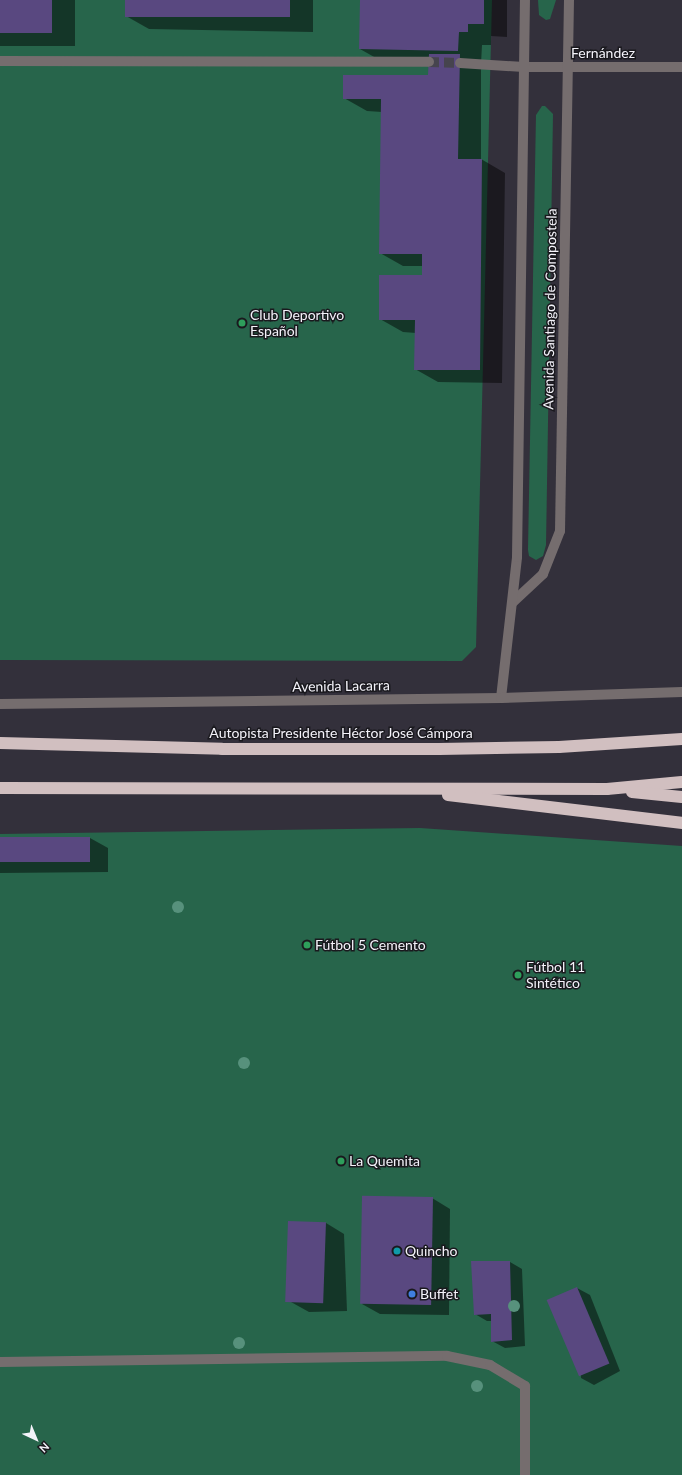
<!DOCTYPE html>
<html>
<head>
<meta charset="utf-8">
<style>
  body { margin:0 }
  #map { position:relative; width:682px; height:1475px; overflow:hidden; background:#33303b; font-family:Lato,sans-serif }
  div>[style] { position:absolute }
  .green>* { inset:0; background:#27654b }
  .shadow>* { inset:0; background:#0007; transform-origin:0 0 }
  .building>* { inset:0; background:#594880; transform-origin:0 0 }
  .minor-tunnel>* { height:10px; margin-top:-5px; transform-origin:0; background:repeating-linear-gradient(90deg,#46444e 0 10px,transparent 0 15px) }
  .minor>* { height:10px; margin:-5px; padding:0 5px; transform-origin:5px; border-radius:5px; background:#756d6e }
  .highway>* { height:12px; margin:-6px; padding:0 6px; transform-origin:6px; border-radius:6px; background:#d1bfc0 }
  .trees>* { width:12px; height:12px; margin:-6px; border-radius:50%; background:#57917c }
  .dots>* { width:11px; height:11px; translate:-50% -50%; box-sizing:border-box; border:2px solid #1a191e; border-radius:50% }
  span { translate:-50% -50%; white-space:nowrap; text-align:center; line-height:1.15; -webkit-text-stroke:3px #1a191e; paint-order:stroke }
  .street-label { font-size:14px; color:#f4f3fa }
  .poi-label { font-size:14px; color:#f4f3fa }
  .left { translate:0 -50%; text-align:left }
  .north { position:absolute; left:16px; top:1419px; width:40px; height:40px; -webkit-text-stroke:3px #1a191e; paint-order:stroke; rotate:136deg; font-size:11px; font-weight:700; line-height:16px; text-align:center; color:#f4f3fa }
  .north::after { content:''; display:block; margin:auto; width:14px; height:18px; background:#f4f3fa; clip-path:polygon(50% 0,100% 100%,50% 72%,0 100%) }
</style>
</head>
<body>
<div id="map">
  <div class="green">
    <div style="clip-path:polygon(0 0,492px 0,476px 647px,462px 661px,0 660px)"></div>
    <div style="clip-path:polygon(538px 0,556px 0,550px 19px,546px 20px,539px 15px)"></div>
    <div style="clip-path:polygon(542px 106px,545px 106px,553px 114px,546px 545px,543px 556px,536px 560px,529px 556px,528px 550px,536px 115px)"></div>
    <div style="clip-path:polygon(420px 828px,682px 846px,682px 1475px,0 1475px,0 834px)"></div>
  </div>
  <div class="shadow">
    <div style="left:0;top:0;width:75px;height:46px"></div>
    <div style="clip-path:polygon(126px 0,313px 0,313px 32px,149px 29px,126px 16px)"></div>
    <div style="clip-path:polygon(361px 0,507px 0,507px 37px,491px 36px,491px 45px,482px 45px,481px 64px,481px 159px,505px 173px,502px 383px,438px 382px,415px 369px,416px 333px,403px 332px,380px 319px,423px 276px,423px 266px,403px 266px,380px 253px,382px 112px,367px 111px,344px 98px,429px 76px,430px 63px,383px 62px,360px 49px)"></div>
    <div style="clip-path:polygon(90px 838px,108px 848px,108px 872px,0 873px,0 839px)"></div>
    <div style="clip-path:polygon(432px 1198px,450px 1209px,449px 1315px,380px 1314px,362px 1304px)"></div>
    <div style="clip-path:polygon(289px 1222px,326px 1223px,344px 1234px,347px 1311px,309px 1312px,291px 1302px)"></div>
    <div style="clip-path:polygon(510px 1262px,522px 1269px,525px 1346px,505px 1348px,492px 1341px,492px 1321px,487px 1321px,475px 1314px)"></div>
    <div style="clip-path:polygon(577px 1288px,590px 1295px,620px 1371px,594px 1385px,581px 1378px)"></div>
  </div>
  <div class="building">
    <div style="left:0;top:0;width:52px;height:33px"></div>
    <div style="left:125px;top:0;width:165px;height:17px"></div>
    <div style="clip-path:polygon(360px 0,484px 0,484px 24px,468px 24px,468px 32px,459px 32px,458px 51px,359px 49px)"></div>
    <div style="clip-path:polygon(429px 54px,460px 54px,458px 159px,482px 159px,480px 370px,414px 370px,415px 320px,379px 320px,379px 275px,422px 275px,422px 254px,379px 254px,381px 99px,343px 99px,343px 75px,428px 75px)"></div>
    <div style="left:90px;top:837px;width:25px;height:90px;rotate:90deg"></div>
    <div style="left:433px;top:1197px;width:108px;height:71px;rotate:91deg"></div>
    <div style="left:288px;top:1221px;width:38px;height:81px;rotate:2deg"></div>
    <div style="clip-path:polygon(471px 1261px,510px 1261px,512px 1340px,491px 1342px,491px 1314px,474px 1315px)"></div>
    <div style="left:577px;top:1287px;width:83px;height:33px;rotate:67deg"></div>
  </div>
  <div class="minor-tunnel">
    <div style="left:429px;top:62px;width:31px;rotate:2deg"></div>
  </div>
  <div class="minor">
    <div style="left:0;top:61px;width:429px;rotate:0.1deg"></div>
    <div style="left:460px;top:63px;width:64px;rotate:3.6deg"></div>
    <div style="left:524px;top:67px;width:158px"></div>
    <div style="left:513px;top:602px;width:41px;rotate:-43deg"></div>
    <div style="left:543px;top:574px;width:46px;rotate:-68.4deg"></div>
    <div style="left:560px;top:531px;width:531px;rotate:-89.03deg"></div>
    <div style="left:501px;top:698px;width:142px;rotate:-83.5deg"></div>
    <div style="left:517px;top:557px;width:557px;rotate:-89.18deg"></div>
    <div style="left:0;top:704px;width:501px;rotate:-0.69deg"></div>
    <div style="left:501px;top:698px;width:181px;rotate:-1.9deg"></div>
    <div style="left:0;top:1362px;width:447px;rotate:-0.8deg"></div>
    <div style="left:447px;top:1356px;width:44px;rotate:11.8deg"></div>
    <div style="left:490px;top:1365px;width:41px;rotate:31deg"></div>
    <div style="left:525px;top:1386px;width:89px;rotate:90deg"></div>
  </div>
  <div class="highway">
    <div style="left:0;top:743px;width:222px;rotate:1.5deg"></div>
    <div style="left:222px;top:749px;width:217px"></div>
    <div style="left:439px;top:749px;width:120px;rotate:-1deg"></div>
    <div style="left:559px;top:747px;width:123px;rotate:-3.7deg"></div>
    <div style="left:0;top:788px;width:607px;rotate:0.09deg"></div>
    <div style="left:607px;top:789px;width:75px;rotate:-5.3deg"></div>
    <div style="left:632px;top:792px;width:50px;rotate:5.7deg"></div>
    <div style="left:448px;top:795px;width:236px;rotate:6.8deg"></div>
  </div>
  <div class="trees">
    <div style="left:178px;top:907px"></div>
    <div style="left:244px;top:1063px"></div>
    <div style="left:514px;top:1306px"></div>
    <div style="left:239px;top:1343px"></div>
    <div style="left:477px;top:1386px"></div>
  </div>
  <div class="dots">
    <div style="left:242px;top:323px;background:#2e9e5b"></div>
    <div style="left:307px;top:945px;background:#2e9e5b"></div>
    <div style="left:518px;top:975px;background:#2e9e5b"></div>
    <div style="left:341px;top:1161px;background:#2e9e5b"></div>
    <div style="left:397px;top:1251px;background:#0f9aa8"></div>
    <div style="left:412px;top:1294px;background:#3f7fe0"></div>
  </div>
  <div class="street-label">
    <span style="left:603px;top:53px">Fernández</span>
    <span style="left:550px;top:309px;rotate:-89deg">Avenida Santiago de Compostela</span>
    <span style="left:341px;top:686px;rotate:-1deg">Avenida Lacarra</span>
    <span style="left:341px;top:733px">Autopista Presidente Héctor José Cámpora</span>
  </div>
  <div class="poi-label">
    <span class="left" style="left:250px;top:323px">Club Deportivo<br>Español</span>
    <span class="left" style="left:315px;top:945px">Fútbol 5 Cemento</span>
    <span class="left" style="left:526px;top:975px">Fútbol 11<br>Sintético</span>
    <span class="left" style="left:349px;top:1161px">La Quemita</span>
    <span class="left" style="left:405px;top:1251px">Quincho</span>
    <span class="left" style="left:420px;top:1294px">Buffet</span>
  </div>
  <div class="north">N</div>
</div>
</body>
</html>
